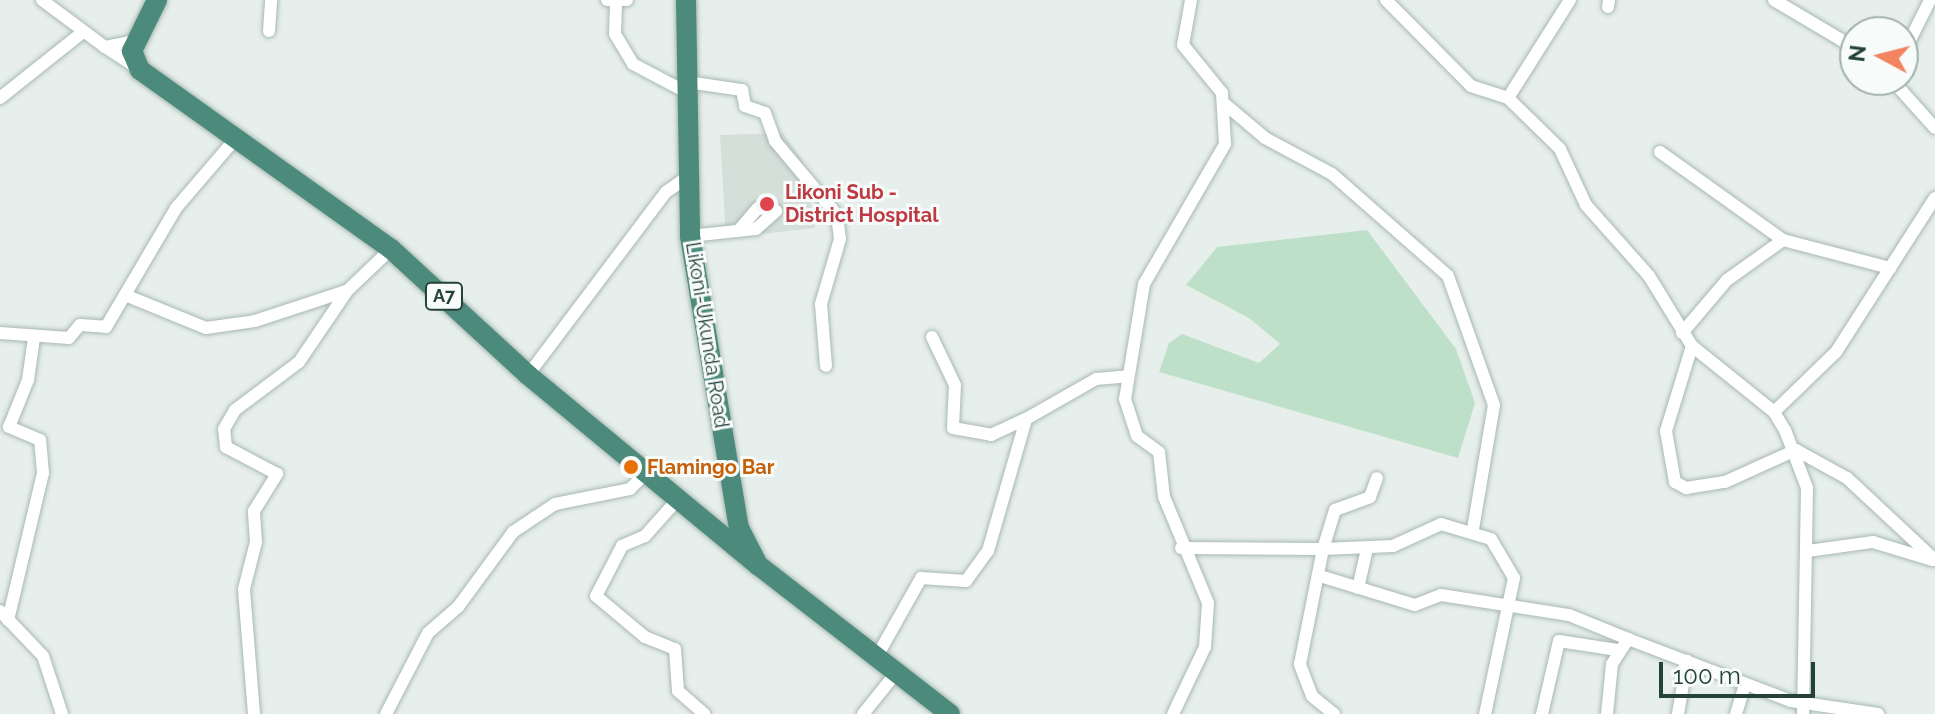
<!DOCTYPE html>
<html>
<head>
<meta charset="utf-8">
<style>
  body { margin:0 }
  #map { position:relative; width:1935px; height:714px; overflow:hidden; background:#e6efeb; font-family:Raleway,sans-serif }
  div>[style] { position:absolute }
  .built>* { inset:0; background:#d4dfda }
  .green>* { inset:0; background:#bfe0c8 }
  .roads { filter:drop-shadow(0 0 2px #a8b8b2) drop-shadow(0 0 2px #a8b8b2) }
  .minor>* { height:12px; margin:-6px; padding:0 6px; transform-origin:6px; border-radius:6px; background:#fff }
  .trunk>* { height:20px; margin:-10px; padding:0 10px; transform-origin:10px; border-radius:10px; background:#4c8a7c }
  .dots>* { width:22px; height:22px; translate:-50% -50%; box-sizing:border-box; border:4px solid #f7fbf9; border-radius:50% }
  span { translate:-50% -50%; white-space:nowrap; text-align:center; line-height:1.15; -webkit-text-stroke:6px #f7fbf9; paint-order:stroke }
  .shield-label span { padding:2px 6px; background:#f7fbf9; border:2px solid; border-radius:6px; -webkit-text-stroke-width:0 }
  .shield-label { font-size:18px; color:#24423a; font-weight:700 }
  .health-label { font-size:20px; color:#be3a42; font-weight:700 }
  .left { translate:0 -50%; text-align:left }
  .street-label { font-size:20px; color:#24423a }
  .food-label { font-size:20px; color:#c56008; font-weight:700 }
  .north { position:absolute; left:1839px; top:16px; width:80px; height:80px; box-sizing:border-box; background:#f7fbf9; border:2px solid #a3b1ad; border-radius:50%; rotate:277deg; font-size:22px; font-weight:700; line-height:32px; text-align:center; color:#24423a }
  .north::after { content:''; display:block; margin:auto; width:28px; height:36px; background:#f4845f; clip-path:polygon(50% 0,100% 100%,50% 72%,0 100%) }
  .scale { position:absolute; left:1659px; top:662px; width:156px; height:36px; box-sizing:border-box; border:4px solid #24423a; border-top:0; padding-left:10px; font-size:24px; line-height:28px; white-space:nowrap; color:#24423a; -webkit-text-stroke:6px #f7fbf9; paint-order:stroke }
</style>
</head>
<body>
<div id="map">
  <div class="built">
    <div style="clip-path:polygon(783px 133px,803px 161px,815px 228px,726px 238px,720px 135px)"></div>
  </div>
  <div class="green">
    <div style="clip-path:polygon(1367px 230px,1456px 349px,1475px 403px,1458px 458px,1159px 372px,1169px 343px,1182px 334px,1259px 363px,1280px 344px,1249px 318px,1186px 285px,1217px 247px)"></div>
  </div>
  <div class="roads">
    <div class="minor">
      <div style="left:42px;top:0;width:79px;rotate:36.7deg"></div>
      <div style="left:607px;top:0;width:20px"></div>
      <div style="left:1386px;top:0;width:121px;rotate:45.3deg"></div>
      <div style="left:1471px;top:86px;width:39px;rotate:18deg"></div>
      <div style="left:1508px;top:98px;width:73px;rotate:44.4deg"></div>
      <div style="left:1560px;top:149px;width:62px;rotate:65.1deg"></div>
      <div style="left:1586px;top:205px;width:95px;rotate:48.4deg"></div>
      <div style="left:1649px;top:276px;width:82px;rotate:58.4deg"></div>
      <div style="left:1692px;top:346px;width:105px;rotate:38.8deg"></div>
      <div style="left:1774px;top:412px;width:21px;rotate:59deg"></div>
      <div style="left:1785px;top:430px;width:62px;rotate:69.2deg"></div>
      <div style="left:1807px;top:488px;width:226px;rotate:91deg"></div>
      <div style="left:1774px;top:0;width:94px;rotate:30.7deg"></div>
      <div style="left:616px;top:4px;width:30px;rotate:92deg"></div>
      <div style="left:615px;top:34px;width:35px;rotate:59deg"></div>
      <div style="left:633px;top:64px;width:60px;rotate:27.8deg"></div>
      <div style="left:1608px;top:7px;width:7px;rotate:-82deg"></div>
      <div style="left:269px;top:31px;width:31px;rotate:-86deg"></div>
      <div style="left:134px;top:41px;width:30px;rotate:168deg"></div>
      <div style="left:105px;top:47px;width:38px;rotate:33deg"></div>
      <div style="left:1903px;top:54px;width:60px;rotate:-63.4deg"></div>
      <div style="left:1892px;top:80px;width:64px;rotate:48.1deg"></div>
      <div style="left:687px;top:82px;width:56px;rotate:8.3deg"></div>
      <div style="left:742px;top:90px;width:16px;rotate:79deg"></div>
      <div style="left:745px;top:106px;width:21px;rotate:19deg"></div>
      <div style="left:765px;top:113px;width:30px;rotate:70deg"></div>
      <div style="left:775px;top:141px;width:97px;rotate:50deg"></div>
      <div style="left:837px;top:215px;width:24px;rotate:83deg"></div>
      <div style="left:840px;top:239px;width:68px;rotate:106.3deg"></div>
      <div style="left:821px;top:304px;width:62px;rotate:85.4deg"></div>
      <div style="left:0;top:98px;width:106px;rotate:-38.5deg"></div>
      <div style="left:1508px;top:98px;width:116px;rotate:-57.7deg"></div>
      <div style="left:1226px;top:105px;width:51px;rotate:40.2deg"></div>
      <div style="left:1265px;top:138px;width:76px;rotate:28.2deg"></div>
      <div style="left:1332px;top:174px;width:154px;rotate:41.3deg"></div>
      <div style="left:1448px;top:276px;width:137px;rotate:70.4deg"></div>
      <div style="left:1494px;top:405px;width:126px;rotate:99.6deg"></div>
      <div style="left:1660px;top:152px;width:151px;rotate:35.6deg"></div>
      <div style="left:1783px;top:240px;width:111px;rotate:14.7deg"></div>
      <div style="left:690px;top:236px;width:66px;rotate:-6.1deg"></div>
      <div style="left:756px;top:229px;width:27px;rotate:-42deg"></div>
      <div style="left:776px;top:211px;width:18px;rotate:-171deg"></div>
      <div style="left:758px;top:208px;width:29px;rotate:131deg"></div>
      <div style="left:125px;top:295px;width:87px;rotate:22.2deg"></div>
      <div style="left:206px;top:328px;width:49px;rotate:-8.1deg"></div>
      <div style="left:255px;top:321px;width:96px;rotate:-18.2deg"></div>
      <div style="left:0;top:333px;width:69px;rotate:4.1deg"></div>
      <div style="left:69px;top:338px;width:17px;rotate:-50deg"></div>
      <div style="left:80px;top:325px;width:26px;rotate:4deg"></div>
      <div style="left:106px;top:327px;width:138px;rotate:-59.5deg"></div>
      <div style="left:176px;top:208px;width:92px;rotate:-49.4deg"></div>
      <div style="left:1682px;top:333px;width:70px;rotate:-49.7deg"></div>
      <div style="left:1727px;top:280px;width:69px;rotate:-35.5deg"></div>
      <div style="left:932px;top:337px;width:53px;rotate:64.4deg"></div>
      <div style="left:955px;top:385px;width:43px;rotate:92.7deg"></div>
      <div style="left:953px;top:428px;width:39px;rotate:10deg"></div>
      <div style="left:991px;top:435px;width:38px;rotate:-25deg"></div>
      <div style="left:1692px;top:346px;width:89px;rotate:107deg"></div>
      <div style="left:1666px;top:431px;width:52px;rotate:80deg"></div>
      <div style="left:1675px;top:482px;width:13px;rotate:29deg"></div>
      <div style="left:1686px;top:488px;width:39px;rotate:-9deg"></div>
      <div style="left:1725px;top:482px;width:78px;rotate:-24.3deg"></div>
      <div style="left:1796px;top:450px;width:58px;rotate:28.8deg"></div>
      <div style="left:1847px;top:478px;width:120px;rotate:43deg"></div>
      <div style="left:528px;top:375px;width:229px;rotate:-53deg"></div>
      <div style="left:666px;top:192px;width:24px;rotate:-35deg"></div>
      <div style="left:1774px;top:412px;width:86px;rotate:-44.1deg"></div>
      <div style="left:1836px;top:352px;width:183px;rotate:-57.3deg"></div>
      <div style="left:678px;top:499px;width:50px;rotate:131.7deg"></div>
      <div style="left:645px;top:536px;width:25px;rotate:157deg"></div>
      <div style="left:622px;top:546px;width:56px;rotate:117.5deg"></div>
      <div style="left:596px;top:596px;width:64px;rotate:39.9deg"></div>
      <div style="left:645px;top:637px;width:32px;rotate:22deg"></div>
      <div style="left:675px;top:649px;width:42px;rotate:85.9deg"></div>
      <div style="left:678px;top:691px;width:35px;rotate:41deg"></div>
      <div style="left:1181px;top:548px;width:142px;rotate:0.4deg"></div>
      <div style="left:1323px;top:549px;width:41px;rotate:-72.9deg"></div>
      <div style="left:1335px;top:510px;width:37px;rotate:-20deg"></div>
      <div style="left:1370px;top:497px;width:20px;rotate:-70deg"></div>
      <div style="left:1808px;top:551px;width:66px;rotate:-7.9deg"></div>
      <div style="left:1873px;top:542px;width:62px;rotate:17deg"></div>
      <div style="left:1320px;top:576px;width:99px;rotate:17deg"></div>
      <div style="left:1415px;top:605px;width:28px;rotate:-21deg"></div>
      <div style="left:1441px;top:595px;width:130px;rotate:8.9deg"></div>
      <div style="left:1569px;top:615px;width:64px;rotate:22.1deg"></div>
      <div style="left:1358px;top:588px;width:39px;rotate:-77deg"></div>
      <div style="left:0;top:611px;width:62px;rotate:46.3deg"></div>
      <div style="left:43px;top:656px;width:61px;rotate:71.9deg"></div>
      <div style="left:8px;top:620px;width:151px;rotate:-76.6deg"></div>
      <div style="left:43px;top:473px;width:33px;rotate:-95deg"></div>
      <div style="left:40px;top:440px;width:34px;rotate:-157deg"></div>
      <div style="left:9px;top:427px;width:51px;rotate:-68deg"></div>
      <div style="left:28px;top:380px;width:42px;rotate:-81.9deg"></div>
      <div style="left:876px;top:658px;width:92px;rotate:-60.6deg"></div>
      <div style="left:921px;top:578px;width:45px;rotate:3.8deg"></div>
      <div style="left:966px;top:581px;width:37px;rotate:-54deg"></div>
      <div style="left:988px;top:551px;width:137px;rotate:-73.9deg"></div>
      <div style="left:1026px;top:419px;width:81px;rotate:-29.7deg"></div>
      <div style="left:1096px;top:379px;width:32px;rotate:-5deg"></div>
      <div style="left:254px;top:714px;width:125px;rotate:-94.6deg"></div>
      <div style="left:244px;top:589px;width:49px;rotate:-75.7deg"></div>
      <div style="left:256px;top:542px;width:31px;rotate:-94deg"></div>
      <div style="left:254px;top:511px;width:44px;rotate:-58.1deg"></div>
      <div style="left:277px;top:474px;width:58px;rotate:-152.1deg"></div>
      <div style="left:226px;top:447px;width:18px;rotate:-96deg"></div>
      <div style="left:224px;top:429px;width:22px;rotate:-60deg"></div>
      <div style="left:235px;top:410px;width:80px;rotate:-36.9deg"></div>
      <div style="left:299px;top:362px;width:86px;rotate:-55.9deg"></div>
      <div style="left:347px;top:291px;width:61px;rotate:-43.7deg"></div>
      <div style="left:386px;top:714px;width:91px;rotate:-62.6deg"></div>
      <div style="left:428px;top:633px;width:40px;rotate:-41deg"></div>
      <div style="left:458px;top:607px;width:93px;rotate:-53.7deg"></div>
      <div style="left:513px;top:532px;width:50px;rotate:-33.7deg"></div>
      <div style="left:555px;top:504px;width:76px;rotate:-11.3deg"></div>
      <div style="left:630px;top:489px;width:25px;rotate:-45deg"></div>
      <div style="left:863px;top:714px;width:53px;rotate:-51.2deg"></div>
      <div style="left:1173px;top:714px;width:74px;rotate:-64.5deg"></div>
      <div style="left:1205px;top:647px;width:44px;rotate:-86.1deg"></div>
      <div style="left:1208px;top:603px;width:115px;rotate:-112.5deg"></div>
      <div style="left:1164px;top:497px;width:45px;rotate:-96.3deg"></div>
      <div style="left:1159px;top:452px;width:27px;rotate:-144deg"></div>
      <div style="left:1137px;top:436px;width:39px;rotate:-108deg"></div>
      <div style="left:1125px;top:399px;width:117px;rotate:-80.6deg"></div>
      <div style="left:1144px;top:284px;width:162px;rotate:-59.9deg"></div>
      <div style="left:1225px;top:144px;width:51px;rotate:-93.4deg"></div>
      <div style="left:1222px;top:93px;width:62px;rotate:-129.1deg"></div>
      <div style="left:1183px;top:45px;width:46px;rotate:-79.9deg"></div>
      <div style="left:1334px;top:714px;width:28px;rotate:-141deg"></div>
      <div style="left:1312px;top:696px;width:34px;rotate:-111deg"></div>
      <div style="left:1300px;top:664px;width:117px;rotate:-78.7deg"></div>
      <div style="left:1323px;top:549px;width:70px;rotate:-2.5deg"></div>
      <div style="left:1393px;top:546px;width:53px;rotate:-24.6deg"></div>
      <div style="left:1441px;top:524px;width:52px;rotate:16.7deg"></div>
      <div style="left:1491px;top:539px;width:45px;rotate:59.5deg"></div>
      <div style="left:1514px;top:578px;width:139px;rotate:102deg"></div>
      <div style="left:1542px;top:714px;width:75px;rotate:-76.9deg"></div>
      <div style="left:1559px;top:641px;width:59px;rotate:8.8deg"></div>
      <div style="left:1607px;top:714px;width:50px;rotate:-84.3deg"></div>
      <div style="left:1612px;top:664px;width:30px;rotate:-57deg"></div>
      <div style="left:1628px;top:639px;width:174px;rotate:20.8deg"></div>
      <div style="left:1791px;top:701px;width:88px;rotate:8.5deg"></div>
      <div style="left:1678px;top:714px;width:54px;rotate:-80.4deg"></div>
      <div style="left:1736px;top:714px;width:31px;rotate:-73deg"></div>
    </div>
    <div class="trunk">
      <div style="left:157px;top:0;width:57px;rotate:116.1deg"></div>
      <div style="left:132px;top:51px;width:21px;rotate:67deg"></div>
      <div style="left:140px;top:70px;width:308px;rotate:35.5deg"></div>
      <div style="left:391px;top:249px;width:186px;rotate:42.6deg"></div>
      <div style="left:528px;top:375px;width:298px;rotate:39.6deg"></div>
      <div style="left:686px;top:0;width:236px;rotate:89deg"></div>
      <div style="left:690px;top:236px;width:296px;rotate:80.5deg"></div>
      <div style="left:739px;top:528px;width:42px;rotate:62.8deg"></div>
      <div style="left:758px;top:565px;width:243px;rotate:37.8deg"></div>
    </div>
  </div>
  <div class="dots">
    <div style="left:767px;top:204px;background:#e0444e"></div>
    <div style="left:631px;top:467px;background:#e8710a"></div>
  </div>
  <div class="shield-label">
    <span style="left:444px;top:296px">A7</span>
  </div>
  <div class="health-label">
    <span class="left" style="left:785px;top:204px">Likoni Sub -<br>District Hospital</span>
  </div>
  <div class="street-label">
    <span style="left:707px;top:335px;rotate:81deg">Likoni-Ukunda Road</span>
  </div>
  <div class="food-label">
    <span class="left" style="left:647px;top:467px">Flamingo Bar</span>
  </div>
  <div class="north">N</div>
  <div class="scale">100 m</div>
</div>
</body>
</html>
